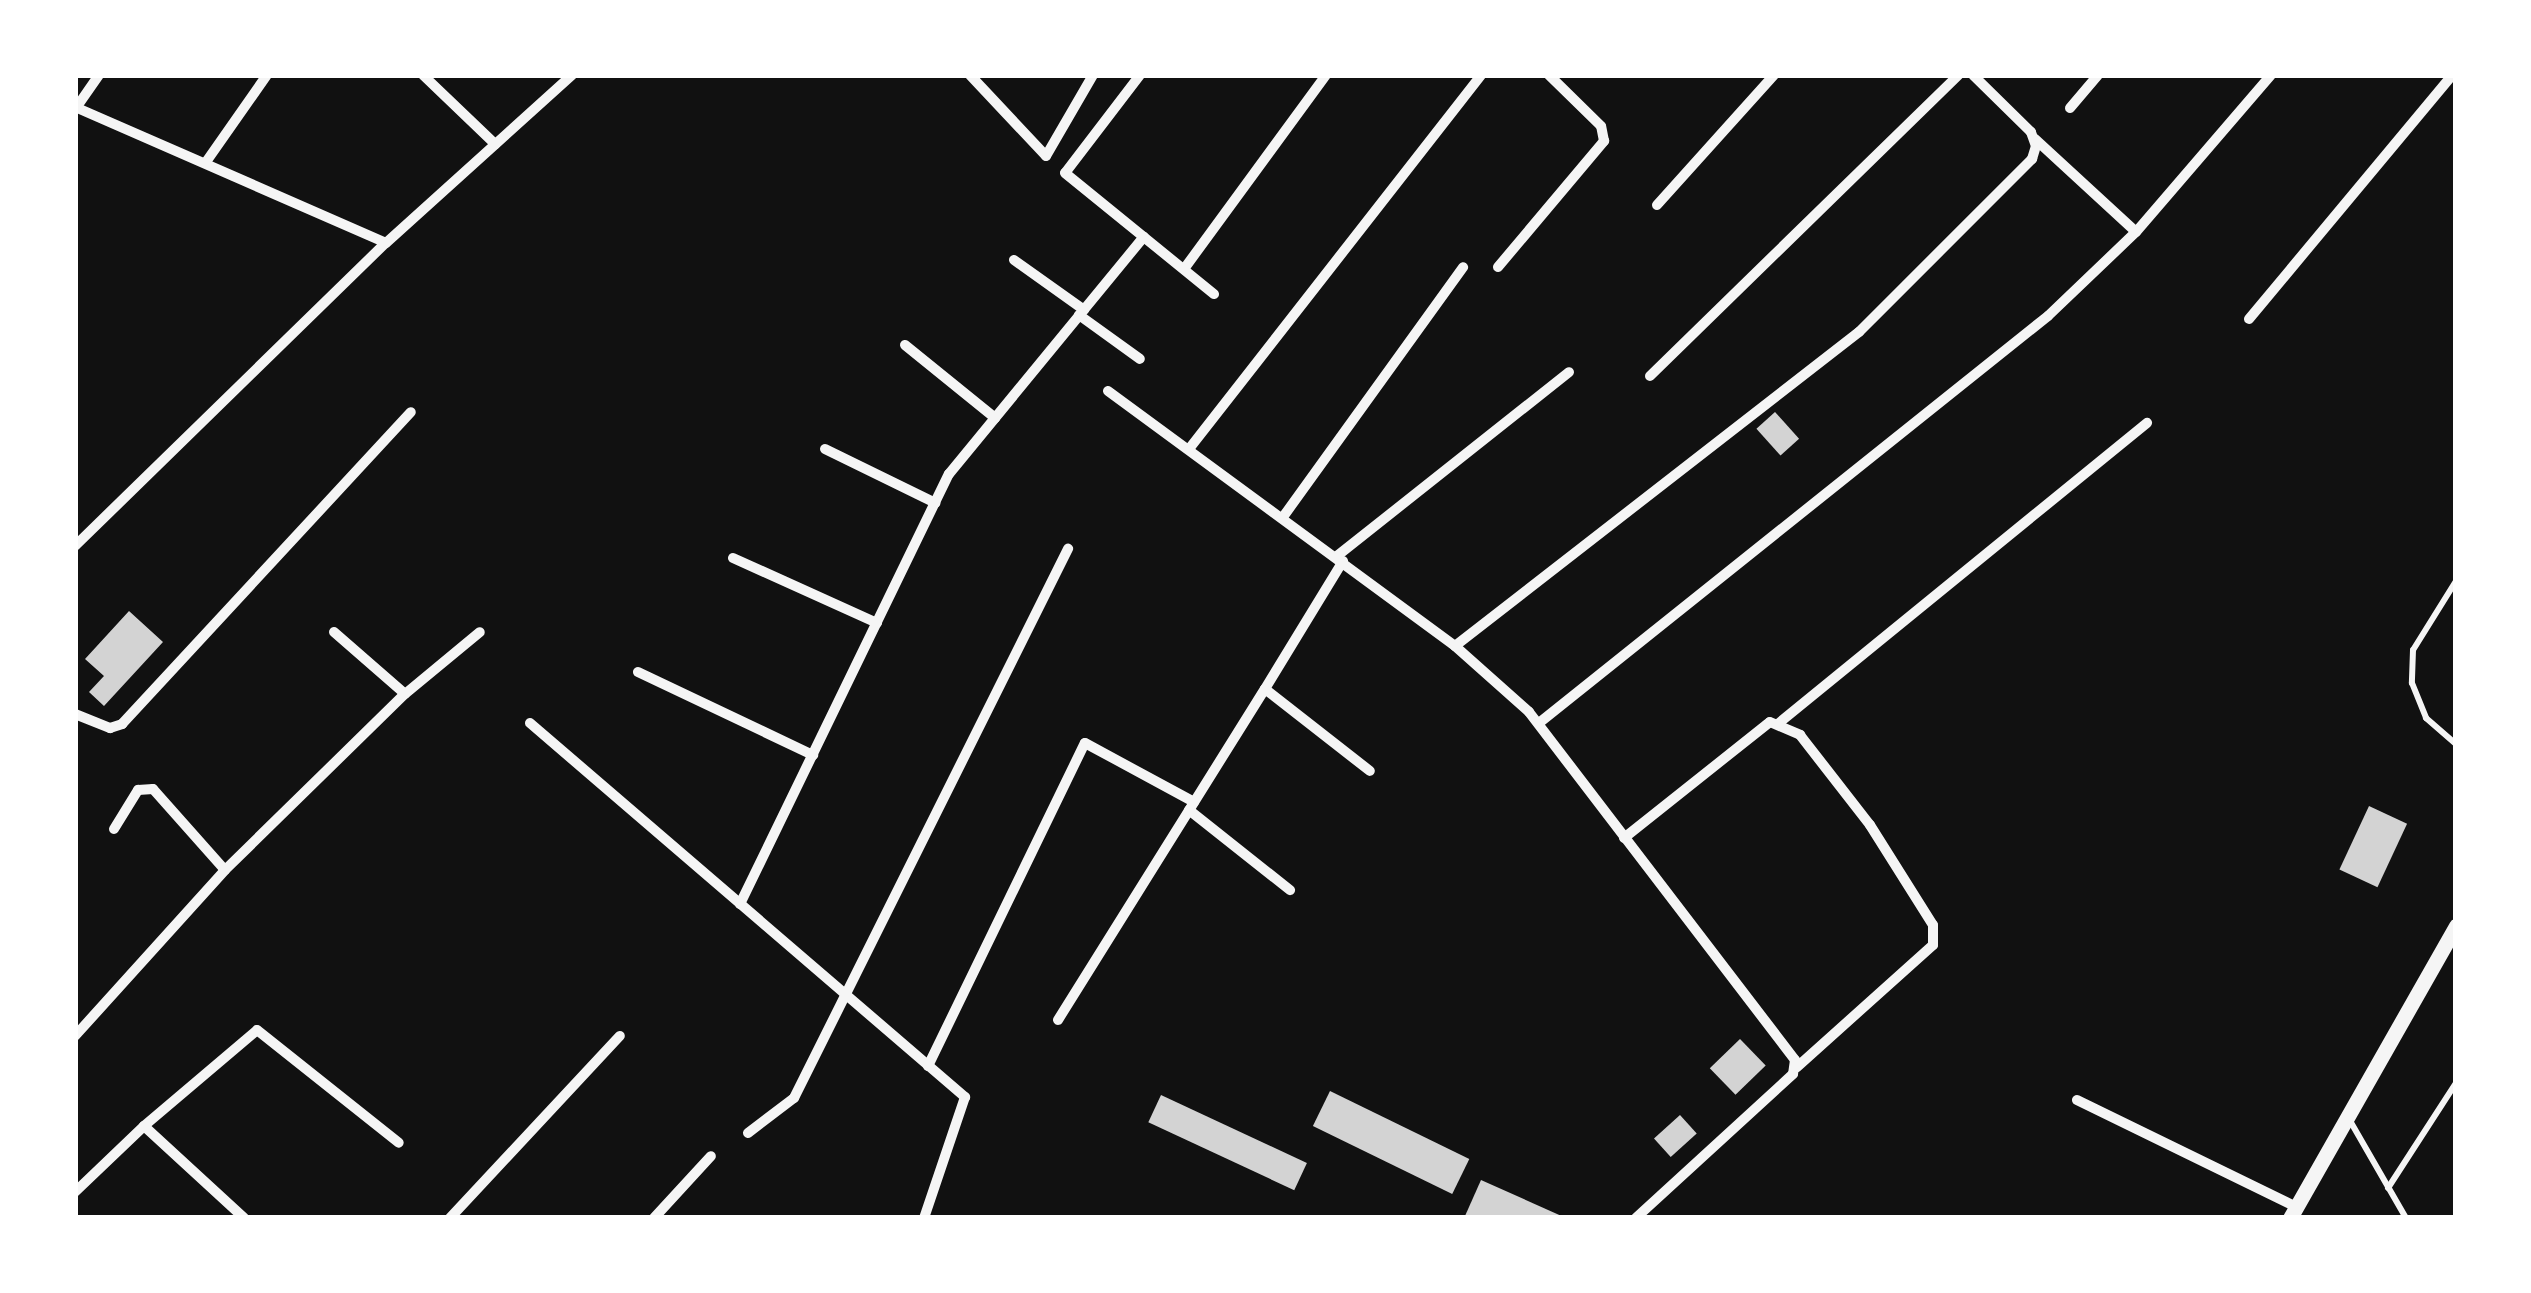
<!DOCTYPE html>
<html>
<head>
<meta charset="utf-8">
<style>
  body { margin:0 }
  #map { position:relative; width:2531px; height:1293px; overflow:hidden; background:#111; font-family:Karla,sans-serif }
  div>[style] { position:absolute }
  .building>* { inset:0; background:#d3d3d3; transform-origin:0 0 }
  .service>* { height:6px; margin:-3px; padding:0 3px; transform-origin:3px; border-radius:3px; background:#f5f5f5 }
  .minor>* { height:10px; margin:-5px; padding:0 5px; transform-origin:5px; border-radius:5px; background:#f5f5f5 }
  .tertiary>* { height:15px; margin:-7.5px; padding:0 7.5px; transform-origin:7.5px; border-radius:7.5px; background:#f5f5f5 }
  span { translate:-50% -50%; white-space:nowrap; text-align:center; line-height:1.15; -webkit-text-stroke:9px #fff; paint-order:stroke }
  .frame { position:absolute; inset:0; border:78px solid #fff; pointer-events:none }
</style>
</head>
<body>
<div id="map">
  <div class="building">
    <div style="left:1775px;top:412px;width:36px;height:25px;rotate:48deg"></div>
    <div style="clip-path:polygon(129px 611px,163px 642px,104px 706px,89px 692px,104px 676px,85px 659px)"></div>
    <div style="left:2369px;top:806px;width:42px;height:70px;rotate:25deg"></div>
    <div style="left:1740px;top:1039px;width:37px;height:42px;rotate:46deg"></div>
    <div style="left:1330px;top:1091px;width:155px;height:39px;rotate:26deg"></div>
    <div style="left:1161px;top:1095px;width:161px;height:30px;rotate:25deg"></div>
    <div style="left:1680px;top:1115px;width:25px;height:35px;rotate:48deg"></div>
    <div style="clip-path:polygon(1481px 1180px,1566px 1218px,1465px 1216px)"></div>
  </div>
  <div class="service">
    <div style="left:2456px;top:581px;width:81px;rotate:121.9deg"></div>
    <div style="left:2413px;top:650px;width:33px;rotate:92deg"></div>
    <div style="left:2412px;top:683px;width:38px;rotate:68deg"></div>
    <div style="left:2426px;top:718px;width:40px;rotate:41deg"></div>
    <div style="left:2349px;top:1119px;width:114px;rotate:60.1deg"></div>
    <div style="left:2388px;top:1188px;width:125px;rotate:-57.1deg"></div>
  </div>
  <div class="minor">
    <div style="left:423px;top:75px;width:100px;rotate:43.8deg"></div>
    <div style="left:970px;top:75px;width:111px;rotate:46.8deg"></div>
    <div style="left:1046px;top:156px;width:94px;rotate:-59.9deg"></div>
    <div style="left:1140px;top:75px;width:123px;rotate:127.4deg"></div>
    <div style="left:1065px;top:173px;width:192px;rotate:39.1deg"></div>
    <div style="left:75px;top:107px;width:339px;rotate:23.6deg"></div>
    <div style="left:76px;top:108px;width:40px;rotate:-55.1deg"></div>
    <div style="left:2070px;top:108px;width:43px;rotate:-49.7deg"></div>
    <div style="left:2035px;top:139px;width:137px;rotate:42.6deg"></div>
    <div style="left:206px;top:162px;width:106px;rotate:-55deg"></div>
    <div style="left:1657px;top:205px;width:175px;rotate:-48deg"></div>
    <div style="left:1014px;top:260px;width:86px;rotate:35.5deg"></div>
    <div style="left:1498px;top:267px;width:165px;rotate:-49.9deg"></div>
    <div style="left:1604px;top:141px;width:15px;rotate:-101deg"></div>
    <div style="left:1601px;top:126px;width:73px;rotate:-135.6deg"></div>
    <div style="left:1184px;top:269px;width:240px;rotate:-53.8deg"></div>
    <div style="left:1079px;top:315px;width:75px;rotate:35.8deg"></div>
    <div style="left:2249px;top:319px;width:317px;rotate:-50.2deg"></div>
    <div style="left:905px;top:345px;width:116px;rotate:39deg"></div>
    <div style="left:1650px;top:376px;width:431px;rotate:-44.3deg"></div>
    <div style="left:1108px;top:391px;width:431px;rotate:36.3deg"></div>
    <div style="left:1455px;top:646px;width:99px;rotate:41.7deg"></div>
    <div style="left:1529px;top:712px;width:438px;rotate:52.6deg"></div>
    <div style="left:1795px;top:1060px;width:14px;rotate:98deg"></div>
    <div style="left:1793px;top:1074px;width:213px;rotate:137.5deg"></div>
    <div style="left:825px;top:449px;width:123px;rotate:26.1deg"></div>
    <div style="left:1189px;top:449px;width:474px;rotate:-52deg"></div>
    <div style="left:1283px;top:517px;width:308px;rotate:-54.2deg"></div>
    <div style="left:75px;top:546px;width:434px;rotate:-44.3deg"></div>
    <div style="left:386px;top:243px;width:251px;rotate:-42.1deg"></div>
    <div style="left:1337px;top:556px;width:296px;rotate:-38.4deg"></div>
    <div style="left:733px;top:558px;width:158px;rotate:24.3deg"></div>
    <div style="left:1343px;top:561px;width:150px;rotate:121.4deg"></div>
    <div style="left:1265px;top:689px;width:133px;rotate:38deg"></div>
    <div style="left:334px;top:632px;width:94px;rotate:41.1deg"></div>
    <div style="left:1455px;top:646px;width:512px;rotate:-37.86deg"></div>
    <div style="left:1859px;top:332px;width:245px;rotate:-45deg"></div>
    <div style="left:2032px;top:159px;width:14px;rotate:-73deg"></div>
    <div style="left:2036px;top:146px;width:15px;rotate:-110deg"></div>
    <div style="left:2031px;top:132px;width:81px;rotate:-135.5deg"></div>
    <div style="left:638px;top:672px;width:194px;rotate:25.4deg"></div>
    <div style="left:75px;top:714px;width:38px;rotate:22deg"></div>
    <div style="left:110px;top:728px;width:13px;rotate:-18deg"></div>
    <div style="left:122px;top:724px;width:425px;rotate:-47.2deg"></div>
    <div style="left:530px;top:723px;width:574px;rotate:40.69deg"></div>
    <div style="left:965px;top:1097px;width:128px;rotate:108.7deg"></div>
    <div style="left:1539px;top:723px;width:652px;rotate:-38.65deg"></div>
    <div style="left:2048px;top:316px;width:122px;rotate:-43.7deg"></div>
    <div style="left:2136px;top:232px;width:207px;rotate:-49.3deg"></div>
    <div style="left:1779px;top:723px;width:475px;rotate:-39.2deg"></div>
    <div style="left:1189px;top:810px;width:129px;rotate:38.4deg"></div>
    <div style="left:114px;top:829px;width:46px;rotate:-58.4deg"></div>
    <div style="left:138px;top:790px;width:15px;rotate:-4deg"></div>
    <div style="left:153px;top:789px;width:108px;rotate:48.4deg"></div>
    <div style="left:1624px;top:838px;width:186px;rotate:-38.5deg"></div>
    <div style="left:1770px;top:722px;width:33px;rotate:23deg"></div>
    <div style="left:1800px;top:735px;width:114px;rotate:52.1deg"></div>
    <div style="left:1870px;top:825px;width:118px;rotate:57.8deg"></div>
    <div style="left:1933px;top:925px;width:20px;rotate:90deg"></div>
    <div style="left:1933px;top:945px;width:183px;rotate:138.1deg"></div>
    <div style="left:740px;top:904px;width:478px;rotate:-64.1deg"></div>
    <div style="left:949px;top:474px;width:307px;rotate:-50.6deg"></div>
    <div style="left:1058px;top:1020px;width:390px;rotate:-58deg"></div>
    <div style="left:75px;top:1036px;width:224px;rotate:-47.9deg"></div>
    <div style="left:225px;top:870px;width:252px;rotate:-44.4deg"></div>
    <div style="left:405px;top:694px;width:97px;rotate:-39.6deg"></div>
    <div style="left:928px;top:1066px;width:359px;rotate:-64.1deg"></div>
    <div style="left:1085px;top:743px;width:124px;rotate:28.4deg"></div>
    <div style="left:2077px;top:1100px;width:244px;rotate:26deg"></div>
    <div style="left:144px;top:1126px;width:136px;rotate:42.6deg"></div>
    <div style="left:748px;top:1133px;width:58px;rotate:-37.3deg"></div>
    <div style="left:794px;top:1098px;width:614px;rotate:-63.48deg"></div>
    <div style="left:75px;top:1192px;width:95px;rotate:-43.7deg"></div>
    <div style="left:144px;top:1126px;width:148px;rotate:-40.3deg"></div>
    <div style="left:257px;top:1030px;width:181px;rotate:38.5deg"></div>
    <div style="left:450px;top:1218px;width:249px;rotate:-47deg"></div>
    <div style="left:654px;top:1218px;width:84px;rotate:-47.4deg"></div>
  </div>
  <div class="tertiary">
    <div style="left:2290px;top:1218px;width:336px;rotate:-60.4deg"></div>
  </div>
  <div class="frame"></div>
</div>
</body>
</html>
